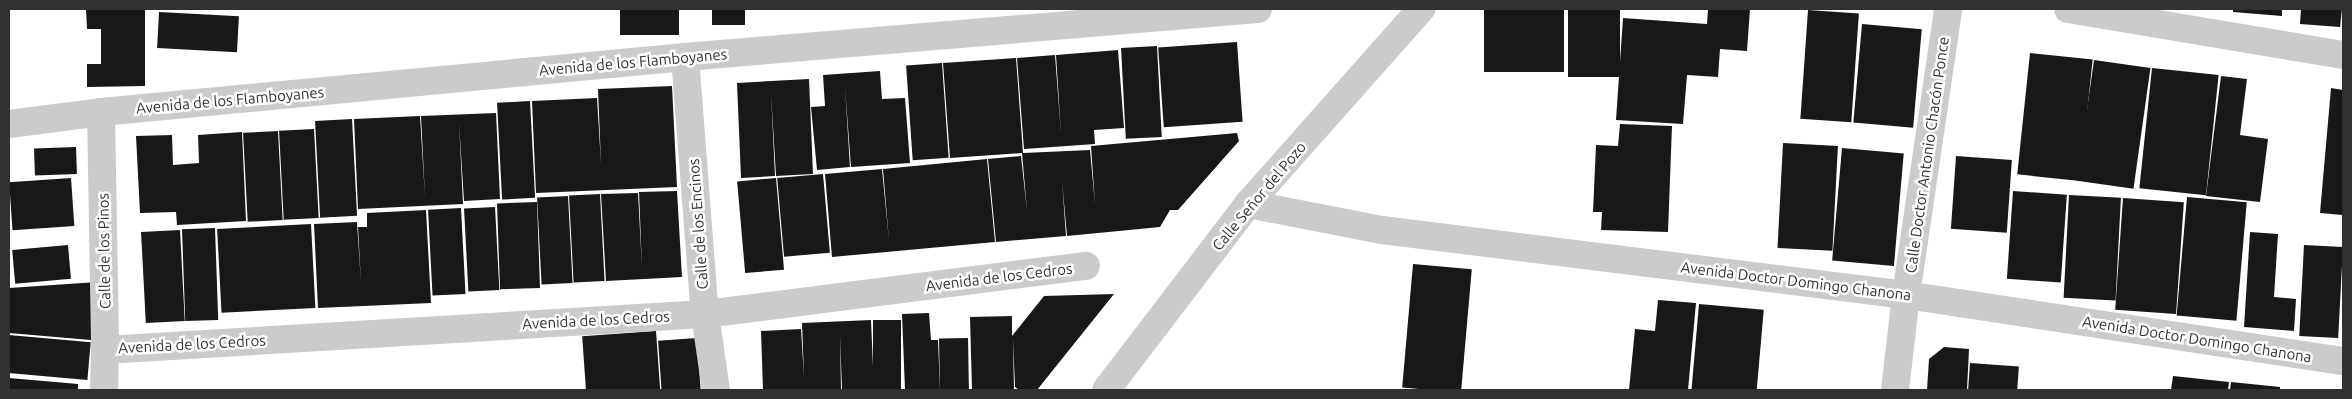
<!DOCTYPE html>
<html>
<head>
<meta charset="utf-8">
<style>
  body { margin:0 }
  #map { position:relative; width:2352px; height:399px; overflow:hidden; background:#fff; font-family:Ubuntu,sans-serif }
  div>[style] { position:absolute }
  .building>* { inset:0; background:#181818; transform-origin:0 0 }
  .minor>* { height:28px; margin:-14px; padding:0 14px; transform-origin:14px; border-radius:14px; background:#cbcbcb }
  span { translate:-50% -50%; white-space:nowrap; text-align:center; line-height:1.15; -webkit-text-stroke:5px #fff; paint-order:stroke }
  .street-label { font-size:15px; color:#313131 }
  .frame { position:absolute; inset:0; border:10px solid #313131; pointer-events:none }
</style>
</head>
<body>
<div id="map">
  <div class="building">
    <div style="clip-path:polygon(86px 9px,145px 9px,145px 86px,87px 87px,87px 64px,101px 64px,101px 29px,87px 29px)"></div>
    <div style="left:620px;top:9px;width:59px;height:26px"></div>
    <div style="left:712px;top:9px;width:33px;height:16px"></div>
    <div style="left:1484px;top:9px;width:80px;height:63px"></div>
    <div style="left:1568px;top:9px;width:52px;height:68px"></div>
    <div style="clip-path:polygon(1708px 9px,1750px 9px,1747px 51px,1720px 49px,1718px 77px,1687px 75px,1683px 124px,1616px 120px,1623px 18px,1707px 24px)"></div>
    <div style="clip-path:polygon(2233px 9px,2282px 9px,2282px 16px,2233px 12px)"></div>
    <div style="clip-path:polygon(2301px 9px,2342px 9px,2340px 27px,2300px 24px)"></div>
    <div style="left:1808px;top:10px;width:51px;height:109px;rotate:4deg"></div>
    <div style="left:159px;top:12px;width:80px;height:36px;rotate:3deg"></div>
    <div style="left:1862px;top:24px;width:60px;height:99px;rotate:5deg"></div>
    <div style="left:1237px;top:42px;width:80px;height:79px;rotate:86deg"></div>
    <div style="left:1157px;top:46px;width:91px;height:36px;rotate:87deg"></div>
    <div style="clip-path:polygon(1118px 50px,1124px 128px,1094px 130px,1095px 144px,1024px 149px,1017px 58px,1055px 55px,1061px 134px,1056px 55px)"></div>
    <div style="left:2030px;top:53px;width:63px;height:122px;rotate:6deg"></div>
    <div style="clip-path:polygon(1016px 58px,1023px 153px,1090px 150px,1095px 204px,1091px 146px,1237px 133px,1239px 141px,1178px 210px,1170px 210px,1160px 227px,1067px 236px,1062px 181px,1066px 236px,996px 242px,988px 159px,1021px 156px,1027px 211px,1022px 153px,950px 158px,943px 63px)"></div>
    <div style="left:2094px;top:60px;width:57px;height:122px;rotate:8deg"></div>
    <div style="left:942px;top:63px;width:95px;height:36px;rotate:86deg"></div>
    <div style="left:2152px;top:68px;width:67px;height:121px;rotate:6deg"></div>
    <div style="clip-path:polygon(880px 71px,882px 99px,905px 98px,910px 163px,851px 167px,845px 87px,850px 167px,817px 170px,811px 107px,825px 106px,823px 75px)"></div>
    <div style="clip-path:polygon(2221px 76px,2247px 79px,2240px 135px,2268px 139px,2260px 202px,2206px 196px)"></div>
    <div style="clip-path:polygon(809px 79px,813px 174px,776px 176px,771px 93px,775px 176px,741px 178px,737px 83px)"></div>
    <div style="clip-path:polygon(672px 86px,677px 187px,536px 193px,532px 101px,597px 98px,601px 164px,598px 89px)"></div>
    <div style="clip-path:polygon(2331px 88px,2343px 90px,2343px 215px,2320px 213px)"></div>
    <div style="left:530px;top:101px;width:97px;height:33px;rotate:87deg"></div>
    <div style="clip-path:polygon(496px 113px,500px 199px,464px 201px,459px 123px,463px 204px,358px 209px,354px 119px,420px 116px,425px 197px,421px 116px)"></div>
    <div style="left:352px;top:119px;width:97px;height:37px;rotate:87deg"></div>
    <div style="clip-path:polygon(1620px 124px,1672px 126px,1668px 232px,1601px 230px,1602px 212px,1593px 212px,1596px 145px,1618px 146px)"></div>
    <div style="left:314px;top:129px;width:89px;height:35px;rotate:87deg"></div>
    <div style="left:278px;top:131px;width:89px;height:35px;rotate:87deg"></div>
    <div style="clip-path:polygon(242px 132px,246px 221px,177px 225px,176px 212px,140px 213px,136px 136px,172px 135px,173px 165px,199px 163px,198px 135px)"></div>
    <div style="left:1783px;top:143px;width:55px;height:105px;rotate:3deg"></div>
    <div style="left:76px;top:147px;width:27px;height:42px;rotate:88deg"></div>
    <div style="left:1842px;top:148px;width:62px;height:113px;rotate:5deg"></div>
    <div style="left:1956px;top:156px;width:56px;height:73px;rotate:4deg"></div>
    <div style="clip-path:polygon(987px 159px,995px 242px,832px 257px,825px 174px,882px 169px,889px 241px,883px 169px)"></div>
    <div style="left:823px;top:174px;width:79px;height:46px;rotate:85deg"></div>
    <div style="left:71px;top:178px;width:48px;height:62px;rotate:86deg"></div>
    <div style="left:776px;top:178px;width:92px;height:39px;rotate:85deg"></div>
    <div style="clip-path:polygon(677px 191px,682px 277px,606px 281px,601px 194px,638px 193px,642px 268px,639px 192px)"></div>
    <div style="left:2013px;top:191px;width:54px;height:88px;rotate:4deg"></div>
    <div style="left:600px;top:194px;width:87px;height:31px;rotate:87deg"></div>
    <div style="left:2069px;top:195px;width:52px;height:103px;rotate:3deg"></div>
    <div style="left:568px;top:196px;width:87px;height:31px;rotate:87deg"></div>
    <div style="left:2187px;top:197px;width:60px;height:119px;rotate:5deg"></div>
    <div style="left:2123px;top:198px;width:61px;height:112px;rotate:4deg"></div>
    <div style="left:537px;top:202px;width:86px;height:40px;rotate:88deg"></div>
    <div style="left:495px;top:207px;width:83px;height:31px;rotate:87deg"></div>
    <div style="left:461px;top:208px;width:86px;height:33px;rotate:87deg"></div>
    <div style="clip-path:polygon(426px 210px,431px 303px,318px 308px,314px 224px,357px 222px,361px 283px,358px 227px,367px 227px,367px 213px)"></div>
    <div style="left:311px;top:224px;width:84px;height:94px;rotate:87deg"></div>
    <div style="left:215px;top:228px;width:92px;height:33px;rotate:88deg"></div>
    <div style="left:180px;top:230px;width:91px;height:39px;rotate:87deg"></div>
    <div style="clip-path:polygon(2250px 232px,2278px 234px,2274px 297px,2296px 299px,2294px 331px,2244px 327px)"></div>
    <div style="left:68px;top:245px;width:34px;height:56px;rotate:85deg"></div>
    <div style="left:2304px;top:245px;width:39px;height:91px;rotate:3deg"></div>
    <div style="left:1413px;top:264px;width:59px;height:124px;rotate:5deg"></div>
    <div style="clip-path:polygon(97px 282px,91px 340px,9px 333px,9px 288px)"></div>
    <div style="clip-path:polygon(1114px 294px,1037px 390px,1019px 390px,1015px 387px,1013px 338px,1014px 390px,972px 390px,970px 317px,1012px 316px,1012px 336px,1044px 296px)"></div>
    <div style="clip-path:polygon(1658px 300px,1696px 303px,1688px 390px,1629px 390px,1635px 329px,1655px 331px)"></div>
    <div style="left:1699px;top:304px;width:65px;height:86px;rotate:5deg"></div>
    <div style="clip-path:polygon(929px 313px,931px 340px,938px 340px,940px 390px,905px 390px,902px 314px)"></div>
    <div style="clip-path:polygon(871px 320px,874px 390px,842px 390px,840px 335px,841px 390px,763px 390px,761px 331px,801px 329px,804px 377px,802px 323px)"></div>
    <div style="left:873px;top:320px;width:28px;height:70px"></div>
    <div style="left:656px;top:331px;width:59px;height:74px;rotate:86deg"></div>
    <div style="left:9px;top:335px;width:82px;height:38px;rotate:5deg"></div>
    <div style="left:697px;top:338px;width:52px;height:39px;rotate:86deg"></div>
    <div style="left:968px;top:338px;width:52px;height:29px;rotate:89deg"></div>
    <div style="clip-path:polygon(1944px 347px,1969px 349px,1967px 390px,1927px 390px,1929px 359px)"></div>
    <div style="left:1970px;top:363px;width:49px;height:27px;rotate:4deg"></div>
    <div style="clip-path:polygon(2173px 376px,2229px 382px,2228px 390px,2171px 390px)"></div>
    <div style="clip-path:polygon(9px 378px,78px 384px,78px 390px,9px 390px)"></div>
    <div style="clip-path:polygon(2231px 382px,2280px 387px,2280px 390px,2230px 390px)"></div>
  </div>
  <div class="minor">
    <div style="left:2068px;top:9px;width:279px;rotate:9.5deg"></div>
    <div style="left:685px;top:57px;width:258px;rotate:85.6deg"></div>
    <div style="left:705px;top:314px;width:77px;rotate:81.8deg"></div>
    <div style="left:101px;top:112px;width:238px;rotate:89deg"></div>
    <div style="left:105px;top:350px;width:40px;rotate:91.4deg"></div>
    <div style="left:9px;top:124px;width:93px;rotate:-7.4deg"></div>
    <div style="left:101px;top:112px;width:587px;rotate:-5.38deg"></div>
    <div style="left:685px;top:57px;width:575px;rotate:-4.79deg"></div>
    <div style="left:1248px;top:204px;width:136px;rotate:11deg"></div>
    <div style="left:1382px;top:230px;width:528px;rotate:7.07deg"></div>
    <div style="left:1906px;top:295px;width:442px;rotate:8.6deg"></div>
    <div style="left:105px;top:350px;width:601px;rotate:-3.43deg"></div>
    <div style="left:705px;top:314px;width:384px;rotate:-7.2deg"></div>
    <div style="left:1106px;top:390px;width:234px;rotate:-52.6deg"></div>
    <div style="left:1248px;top:204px;width:261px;rotate:-48.4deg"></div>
    <div style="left:1895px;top:390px;width:96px;rotate:-83.4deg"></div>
    <div style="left:1906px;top:295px;width:289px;rotate:-81.6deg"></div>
  </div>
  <div class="street-label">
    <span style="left:633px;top:62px;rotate:-5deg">Avenida de los Flamboyanes</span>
    <span style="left:230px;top:100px;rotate:-5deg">Avenida de los Flamboyanes</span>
    <span style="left:1927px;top:155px;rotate:-82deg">Calle Doctor Antonio Chacón Ponce</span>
    <span style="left:1259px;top:196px;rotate:-50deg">Calle Señor del Pozo</span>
    <span style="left:698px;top:224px;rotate:-94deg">Calle de los Encinos</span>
    <span style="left:104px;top:251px;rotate:-91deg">Calle de los Pinos</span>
    <span style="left:999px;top:277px;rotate:-7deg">Avenida de los Cedros</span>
    <span style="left:1796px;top:281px;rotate:7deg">Avenida Doctor Domingo Chanona</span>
    <span style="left:596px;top:320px;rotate:-3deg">Avenida de los Cedros</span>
    <span style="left:2197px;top:339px;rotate:9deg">Avenida Doctor Domingo Chanona</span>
    <span style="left:192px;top:344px;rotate:-3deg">Avenida de los Cedros</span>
  </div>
  <div class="frame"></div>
</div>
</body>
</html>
